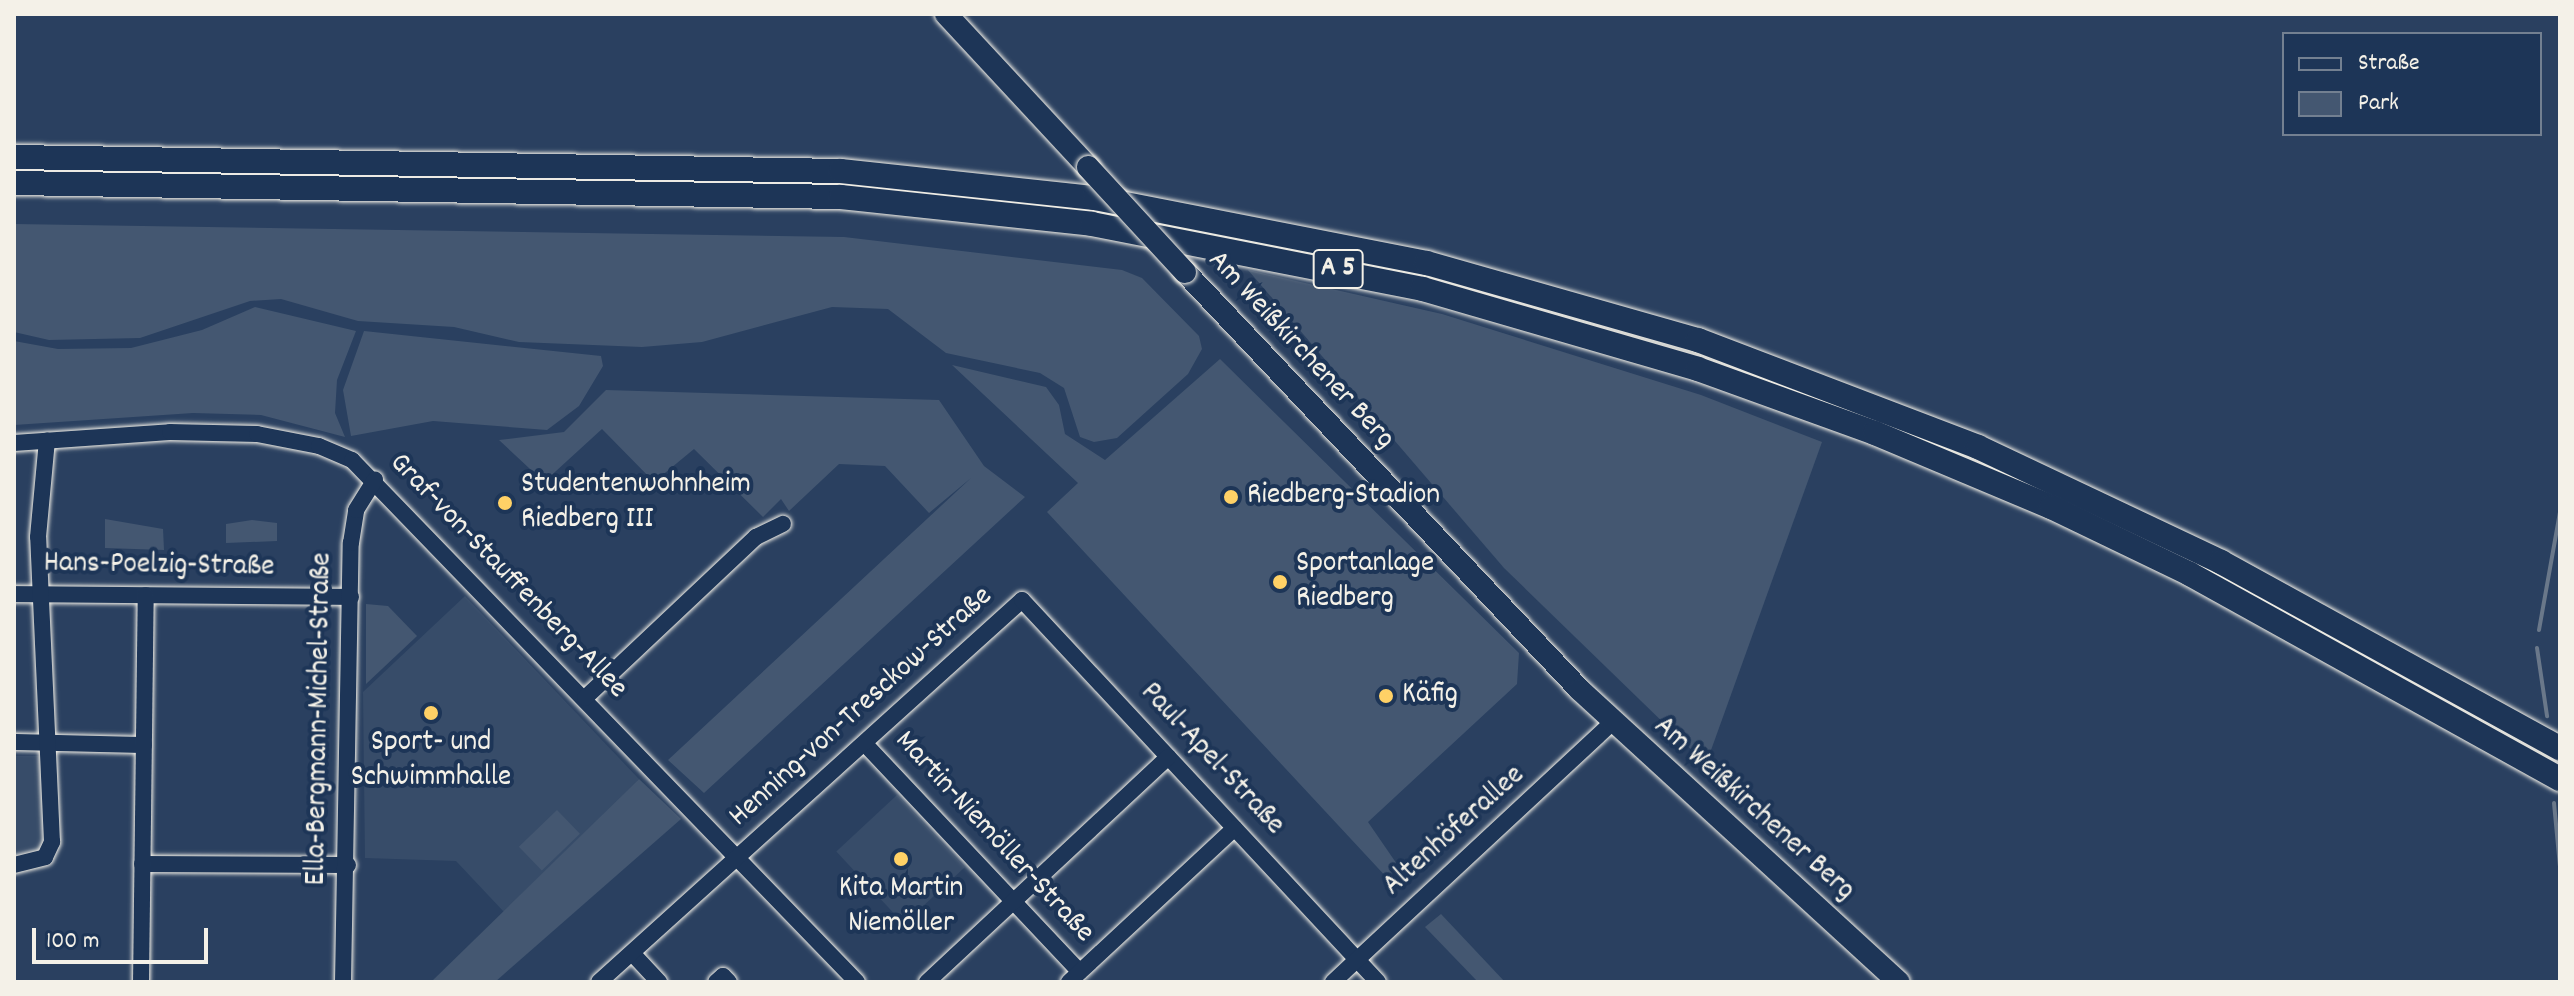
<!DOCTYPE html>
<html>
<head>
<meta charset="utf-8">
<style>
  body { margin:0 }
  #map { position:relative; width:2574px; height:996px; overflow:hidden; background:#2a4060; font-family:Dekko,sans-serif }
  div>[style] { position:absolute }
  .built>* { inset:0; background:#374c69; transform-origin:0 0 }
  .green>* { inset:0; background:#445771; transform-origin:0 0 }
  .stream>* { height:4px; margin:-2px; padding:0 2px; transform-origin:2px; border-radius:2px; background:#6a788a }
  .roads { filter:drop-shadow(0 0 2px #f4f1e8) drop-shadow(0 0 2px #f4f1e8) }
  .minor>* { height:16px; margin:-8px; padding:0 8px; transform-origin:8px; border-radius:8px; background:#1d3557 }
  .major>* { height:22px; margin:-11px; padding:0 11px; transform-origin:11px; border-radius:11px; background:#1d3557 }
  .highway>* { height:24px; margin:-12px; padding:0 12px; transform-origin:12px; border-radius:12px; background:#1d3557 }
  .bridges { filter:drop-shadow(0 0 2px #f4f1e8) drop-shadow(0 0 2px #f4f1e8) }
  .major-bridge>* { height:22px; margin:-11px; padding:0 11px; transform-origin:11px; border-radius:11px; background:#1d3557 }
  .dots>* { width:22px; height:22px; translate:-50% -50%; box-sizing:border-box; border:4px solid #1d3557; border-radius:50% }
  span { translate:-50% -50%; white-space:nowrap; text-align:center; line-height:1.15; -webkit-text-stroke:8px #1d3557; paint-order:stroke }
  .shield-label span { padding:2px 6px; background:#1d3557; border:2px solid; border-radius:6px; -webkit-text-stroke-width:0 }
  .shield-label { font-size:28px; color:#f4f1e8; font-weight:700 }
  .street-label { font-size:30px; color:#f4f1e8 }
  .poi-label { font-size:30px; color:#f4f1e8 }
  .left { translate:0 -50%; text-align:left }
  .frame { position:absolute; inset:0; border:16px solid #f4f1e8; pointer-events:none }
  .legend { position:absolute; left:2282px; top:32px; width:260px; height:104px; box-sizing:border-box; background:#1d3557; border:2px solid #738091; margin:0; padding:10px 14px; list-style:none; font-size:24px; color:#f4f1e8 }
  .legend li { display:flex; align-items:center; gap:16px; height:40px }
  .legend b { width:40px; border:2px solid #738091 }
  .scale { position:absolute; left:32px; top:928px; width:176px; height:36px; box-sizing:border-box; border:4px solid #f4f1e8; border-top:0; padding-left:10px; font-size:24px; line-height:28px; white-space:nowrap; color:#f4f1e8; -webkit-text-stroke:6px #1d3557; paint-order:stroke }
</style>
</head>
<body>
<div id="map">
  <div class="built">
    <div style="clip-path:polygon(465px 596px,639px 779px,504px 912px,456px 861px,365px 858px,363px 692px)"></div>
    <div style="clip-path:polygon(14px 756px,42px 756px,45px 847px,14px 855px)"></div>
    <div style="left:897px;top:795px;width:99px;height:83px;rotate:47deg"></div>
  </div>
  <div class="green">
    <div style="clip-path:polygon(14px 224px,844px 237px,1122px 270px,1142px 278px,1199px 336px,1202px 349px,1188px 374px,1117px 438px,1094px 442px,1080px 437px,1064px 388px,1040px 373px,946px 353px,888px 309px,832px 307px,702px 342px,642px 347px,519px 342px,454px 327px,358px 321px,281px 299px,250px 301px,140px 338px,49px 340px,14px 332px)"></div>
    <div style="clip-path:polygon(1248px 270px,1442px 314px,1701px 395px,1822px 442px,1706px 764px,1504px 568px)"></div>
    <div style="clip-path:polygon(255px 307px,356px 331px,337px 380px,335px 413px,345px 437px,261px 415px,193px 413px,14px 425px,14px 341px,58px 349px,131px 348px,202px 330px)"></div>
    <div style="clip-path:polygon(364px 331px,601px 356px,603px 366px,579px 406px,547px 430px,433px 421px,351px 436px,343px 390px)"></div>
    <div style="clip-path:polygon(1220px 359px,1519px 653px,1517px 684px,1368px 822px,1401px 870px,1390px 881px,1047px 512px,1078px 483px,952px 365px,1046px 387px,1059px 405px,1065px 434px,1105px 460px)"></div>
    <div style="clip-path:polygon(606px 390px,939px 400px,984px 466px,1025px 497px,704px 793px,668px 760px,971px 478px,929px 513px,885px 466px,839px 464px,789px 511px,781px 499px,763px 517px,694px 449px,654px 482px,602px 429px,544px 482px,499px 440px,564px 432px)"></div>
    <div style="clip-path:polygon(105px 519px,163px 529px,164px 550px,105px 548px)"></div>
    <div style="clip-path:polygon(252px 520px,277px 523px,277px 541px,226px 543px,226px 524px)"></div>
    <div style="clip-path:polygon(366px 604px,388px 606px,417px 636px,366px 684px)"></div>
    <div style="clip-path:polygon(639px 779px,681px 819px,495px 982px,431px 982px)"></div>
    <div style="left:557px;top:810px;width:33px;height:53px;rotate:46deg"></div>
    <div style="clip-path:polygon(1441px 914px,1505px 982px,1478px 982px,1425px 927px)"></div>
  </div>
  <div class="stream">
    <div style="left:2539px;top:630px;width:120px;rotate:-79.9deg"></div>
    <div style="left:2537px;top:648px;width:69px;rotate:81.6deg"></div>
    <div style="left:2554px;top:803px;width:63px;rotate:84.6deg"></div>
  </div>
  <div class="roads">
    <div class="minor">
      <div style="left:14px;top:443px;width:156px;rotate:-4deg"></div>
      <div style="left:170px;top:432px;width:87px;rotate:1.3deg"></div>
      <div style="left:257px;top:434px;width:63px;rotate:11deg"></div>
      <div style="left:319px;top:446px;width:36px;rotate:23deg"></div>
      <div style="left:352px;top:460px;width:726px;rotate:45.95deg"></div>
      <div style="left:14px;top:594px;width:337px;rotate:0.5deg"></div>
      <div style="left:585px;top:698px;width:235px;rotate:-43.3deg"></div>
      <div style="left:756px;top:537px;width:30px;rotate:-26deg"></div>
      <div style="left:14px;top:742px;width:130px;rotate:1.3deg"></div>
      <div style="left:865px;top:744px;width:313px;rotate:46.7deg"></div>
      <div style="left:142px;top:864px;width:206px;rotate:0.3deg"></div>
      <div style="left:14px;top:865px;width:32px;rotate:-14deg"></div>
      <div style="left:45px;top:857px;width:17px;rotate:-65deg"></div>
      <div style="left:52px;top:842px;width:305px;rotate:-92.6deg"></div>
      <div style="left:38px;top:537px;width:97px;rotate:-84.7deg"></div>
      <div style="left:632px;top:953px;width:40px;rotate:47deg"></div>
      <div style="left:141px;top:982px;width:387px;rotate:-89.3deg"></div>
      <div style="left:343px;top:982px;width:439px;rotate:-89deg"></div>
      <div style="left:351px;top:543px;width:33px;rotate:-81deg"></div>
      <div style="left:356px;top:510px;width:36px;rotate:-58deg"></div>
      <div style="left:599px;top:982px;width:570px;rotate:-42.08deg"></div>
      <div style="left:1022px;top:600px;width:522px;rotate:47.02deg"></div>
      <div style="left:716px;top:982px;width:9px;rotate:-41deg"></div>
      <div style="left:723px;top:976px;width:8px;rotate:45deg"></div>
      <div style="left:927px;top:982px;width:330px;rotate:-43deg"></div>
      <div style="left:1069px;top:982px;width:226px;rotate:-42.9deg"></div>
      <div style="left:1333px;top:982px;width:382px;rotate:-42.9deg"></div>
    </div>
    <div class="major">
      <div style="left:946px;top:14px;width:209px;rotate:47.1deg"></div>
      <div style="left:1185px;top:272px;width:575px;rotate:46.62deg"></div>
      <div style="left:1580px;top:690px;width:432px;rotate:42.5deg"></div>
    </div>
    <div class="highway">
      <div style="left:14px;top:157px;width:827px;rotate:0.97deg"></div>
      <div style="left:841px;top:171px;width:255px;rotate:6.1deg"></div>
      <div style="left:1095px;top:198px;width:338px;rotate:11.1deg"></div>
      <div style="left:1427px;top:263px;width:282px;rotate:15.9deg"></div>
      <div style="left:1698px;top:340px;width:300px;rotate:20.9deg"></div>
      <div style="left:1978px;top:447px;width:269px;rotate:25.3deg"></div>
      <div style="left:2221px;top:562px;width:387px;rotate:28.8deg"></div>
      <div style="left:14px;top:183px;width:827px;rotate:0.97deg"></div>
      <div style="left:841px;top:197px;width:252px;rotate:6.1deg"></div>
      <div style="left:1092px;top:224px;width:337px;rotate:11.1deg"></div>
      <div style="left:1423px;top:289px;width:286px;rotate:16.2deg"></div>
      <div style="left:1698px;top:369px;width:188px;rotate:19.9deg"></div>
      <div style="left:1875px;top:433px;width:191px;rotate:22.8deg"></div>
      <div style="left:2051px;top:507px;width:154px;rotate:25.7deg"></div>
      <div style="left:2190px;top:574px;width:423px;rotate:29deg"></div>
    </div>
  </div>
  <div class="bridges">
    <div class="major-bridge">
      <div style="left:1088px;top:167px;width:143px;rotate:47.3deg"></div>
    </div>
  </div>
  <div class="dots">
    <div style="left:1231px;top:497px;background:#ffd166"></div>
    <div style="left:505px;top:503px;background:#ffd166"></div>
    <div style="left:1280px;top:582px;background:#ffd166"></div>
    <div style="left:1386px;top:696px;background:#ffd166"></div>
    <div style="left:431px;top:713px;background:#ffd166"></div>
    <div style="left:901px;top:859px;background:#ffd166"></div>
  </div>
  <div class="shield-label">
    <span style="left:1338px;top:269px">A 5</span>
  </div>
  <div class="street-label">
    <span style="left:1300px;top:351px;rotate:47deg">Am Weißkirchener Berg</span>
    <span style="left:159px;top:567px;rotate:1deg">Hans-Poelzig-Straße</span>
    <span style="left:507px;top:577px;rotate:46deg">Graf-von-Stauffenberg-Allee</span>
    <span style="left:862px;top:708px;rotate:-42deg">Henning-von-Tresckow-Straße</span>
    <span style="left:321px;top:719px;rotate:-89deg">Ella-Bergmann-Michel-Straße</span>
    <span style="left:1211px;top:760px;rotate:47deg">Paul-Apel-Straße</span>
    <span style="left:1753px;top:810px;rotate:42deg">Am Weißkirchener Berg</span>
    <span style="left:1455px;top:832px;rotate:-42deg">Altenhöferallee</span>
    <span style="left:993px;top:838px;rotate:47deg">Martin-Niemöller-Straße</span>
  </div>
  <div class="poi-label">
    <span class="left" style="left:521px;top:503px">Studentenwohnheim<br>Riedberg III</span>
    <span class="left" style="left:1247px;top:497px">Riedberg-Stadion</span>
    <span class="left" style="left:1296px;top:582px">Sportanlage<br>Riedberg</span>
    <span class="left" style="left:1402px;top:696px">Käfig</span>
    <span style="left:431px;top:761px">Sport- und<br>Schwimmhalle</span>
    <span style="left:901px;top:907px">Kita Martin<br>Niemöller</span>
  </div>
  <div class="frame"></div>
  <ul class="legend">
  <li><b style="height:10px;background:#1d3557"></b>Straße</li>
  <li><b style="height:22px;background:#445771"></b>Park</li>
  </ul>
  <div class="scale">100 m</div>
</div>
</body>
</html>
